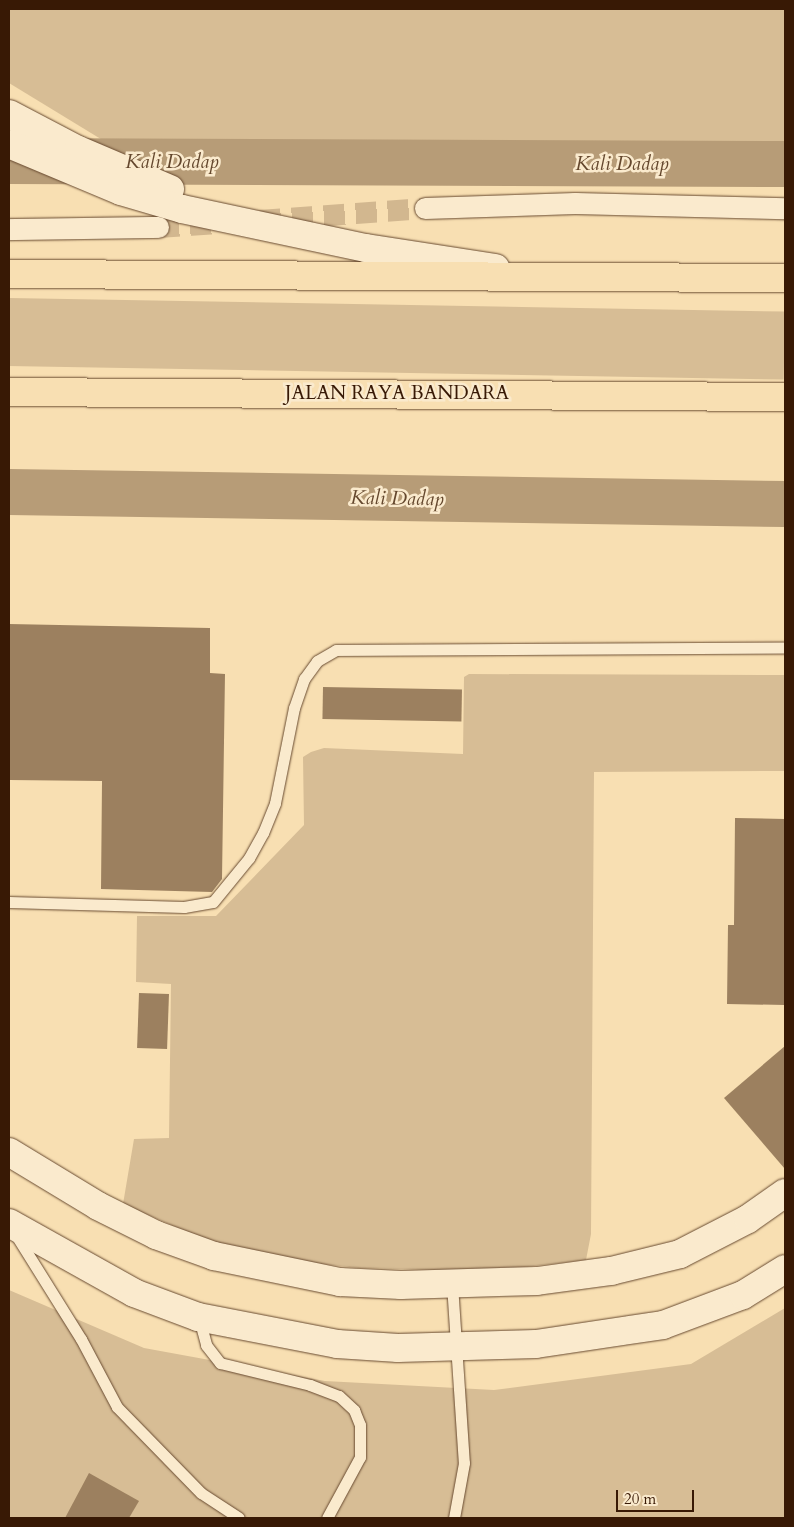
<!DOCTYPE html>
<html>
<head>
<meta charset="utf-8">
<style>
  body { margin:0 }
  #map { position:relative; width:794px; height:1527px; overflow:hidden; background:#f8dfb2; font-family:Cardo,serif }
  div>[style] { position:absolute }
  .green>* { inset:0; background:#d7bd95; transform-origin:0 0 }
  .river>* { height:46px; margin:-23px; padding:0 23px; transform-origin:23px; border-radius:23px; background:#b79c77 }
  .building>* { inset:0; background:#9c805f; transform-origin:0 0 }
  .minor-tunnel>* { height:21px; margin-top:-10.5px; transform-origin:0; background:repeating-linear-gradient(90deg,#d2b78f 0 21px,transparent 0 32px) }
  .roads { filter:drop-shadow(0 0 1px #684a30) drop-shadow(0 0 1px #684a30) }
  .service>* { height:11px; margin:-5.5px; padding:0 5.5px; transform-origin:5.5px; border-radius:5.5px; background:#faeacd }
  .minor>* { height:21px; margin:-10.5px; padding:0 10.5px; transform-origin:10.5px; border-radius:10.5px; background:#faeacd }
  .tertiary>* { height:28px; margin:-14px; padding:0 14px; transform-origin:14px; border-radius:14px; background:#faeacd }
  .primary>* { height:28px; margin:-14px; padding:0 14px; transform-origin:14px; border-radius:14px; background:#f8dfb2 }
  span { translate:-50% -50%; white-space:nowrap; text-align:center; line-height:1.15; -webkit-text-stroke:5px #faeacd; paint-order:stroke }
  .street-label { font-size:19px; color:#381905 }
  .water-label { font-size:20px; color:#64472d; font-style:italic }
  .frame { position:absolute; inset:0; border:10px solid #381905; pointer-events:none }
  .scale { position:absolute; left:616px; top:1490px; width:78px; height:22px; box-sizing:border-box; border:2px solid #381905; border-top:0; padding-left:6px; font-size:15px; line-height:18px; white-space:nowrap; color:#381905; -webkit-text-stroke:4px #faeacd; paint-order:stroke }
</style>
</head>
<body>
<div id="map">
  <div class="green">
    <div style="clip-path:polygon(9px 9px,785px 9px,785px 146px,109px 144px,9px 83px)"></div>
    <div style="left:9px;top:298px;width:776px;height:68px;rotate:1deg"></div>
    <div style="clip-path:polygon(469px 674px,785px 675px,785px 771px,594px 772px,591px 1234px,586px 1260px,516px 1268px,440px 1270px,359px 1268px,294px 1261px,220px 1246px,123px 1204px,134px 1139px,169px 1138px,171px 984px,136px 982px,137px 916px,216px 916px,304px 825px,303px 757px,311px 752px,324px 748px,463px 754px,464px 677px)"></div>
    <div style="clip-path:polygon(9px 1290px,144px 1348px,325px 1381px,494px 1390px,691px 1364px,785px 1308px,785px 1518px,9px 1518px)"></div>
  </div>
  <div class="river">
    <div style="left:9px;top:161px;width:776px;rotate:0.22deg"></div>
    <div style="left:9px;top:492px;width:776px;rotate:0.89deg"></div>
  </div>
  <div class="building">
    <div style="clip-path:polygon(9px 624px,210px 628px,210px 673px,225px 674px,222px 879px,212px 892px,101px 889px,102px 781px,9px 780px)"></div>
    <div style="left:323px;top:687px;width:139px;height:32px;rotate:1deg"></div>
    <div style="clip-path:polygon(735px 818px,785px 819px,785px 1005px,727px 1004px,728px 925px,734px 925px)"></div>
    <div style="left:139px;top:993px;width:30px;height:55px;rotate:2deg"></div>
    <div style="clip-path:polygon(785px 1046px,785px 1169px,724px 1098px)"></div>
    <div style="clip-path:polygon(89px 1473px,139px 1501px,129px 1518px,65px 1518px)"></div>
  </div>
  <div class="minor-tunnel">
    <div style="left:260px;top:220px;width:165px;rotate:-4.2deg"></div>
    <div style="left:158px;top:227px;width:60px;rotate:-3.8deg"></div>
  </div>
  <div class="roads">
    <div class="service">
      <div style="left:9px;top:902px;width:175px;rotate:1.6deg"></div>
      <div style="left:184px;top:907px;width:29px;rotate:-10deg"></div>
      <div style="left:213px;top:902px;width:57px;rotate:-50.7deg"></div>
      <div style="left:249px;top:858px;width:29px;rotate:-61deg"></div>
      <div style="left:263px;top:833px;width:32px;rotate:-68deg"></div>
      <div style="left:275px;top:803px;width:97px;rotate:-78.7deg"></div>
      <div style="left:294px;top:708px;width:31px;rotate:-71deg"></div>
      <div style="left:304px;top:679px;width:22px;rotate:-54deg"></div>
      <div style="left:317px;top:661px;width:22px;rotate:-30deg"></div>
      <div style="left:336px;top:650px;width:449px;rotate:-0.3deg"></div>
      <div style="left:16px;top:1235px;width:123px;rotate:58deg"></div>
      <div style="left:81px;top:1339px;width:77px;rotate:62.1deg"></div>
      <div style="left:117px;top:1407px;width:120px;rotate:45.7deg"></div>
      <div style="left:201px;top:1493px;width:45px;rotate:33.3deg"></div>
      <div style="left:452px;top:1284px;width:179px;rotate:86.2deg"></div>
      <div style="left:464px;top:1463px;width:56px;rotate:100.3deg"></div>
      <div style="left:199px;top:1318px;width:28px;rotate:75deg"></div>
      <div style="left:206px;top:1345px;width:23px;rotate:52deg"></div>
      <div style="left:220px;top:1363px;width:93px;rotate:13.7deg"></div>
      <div style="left:310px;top:1385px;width:31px;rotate:21deg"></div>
      <div style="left:339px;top:1396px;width:21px;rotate:43deg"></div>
      <div style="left:354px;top:1410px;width:16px;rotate:68deg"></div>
      <div style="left:360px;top:1425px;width:32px;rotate:90deg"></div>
      <div style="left:360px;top:1457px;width:69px;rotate:118.4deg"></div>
    </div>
    <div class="minor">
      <div style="left:425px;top:208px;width:150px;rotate:-1.9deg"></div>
      <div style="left:575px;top:203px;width:210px;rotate:1.4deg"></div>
      <div style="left:9px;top:229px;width:149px;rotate:-0.8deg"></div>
    </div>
    <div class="tertiary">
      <div style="left:9px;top:114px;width:78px;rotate:27.6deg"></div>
      <div style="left:78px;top:150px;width:100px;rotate:23deg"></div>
      <div style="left:9px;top:144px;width:121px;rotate:22.8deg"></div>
      <div style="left:121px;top:191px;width:64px;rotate:16.4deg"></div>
      <div style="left:182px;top:209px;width:188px;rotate:12deg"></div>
      <div style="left:366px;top:248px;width:131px;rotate:8.8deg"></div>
      <div style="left:9px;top:1152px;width:104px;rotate:31.2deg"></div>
      <div style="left:98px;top:1206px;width:65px;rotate:26.6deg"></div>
      <div style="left:156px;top:1235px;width:62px;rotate:19.9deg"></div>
      <div style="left:214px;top:1256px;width:129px;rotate:11.7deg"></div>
      <div style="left:340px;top:1282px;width:61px;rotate:2.8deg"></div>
      <div style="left:401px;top:1285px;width:136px;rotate:-1.7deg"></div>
      <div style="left:537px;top:1281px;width:75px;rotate:-7.7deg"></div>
      <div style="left:611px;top:1271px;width:71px;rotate:-13.8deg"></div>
      <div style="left:680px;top:1254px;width:76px;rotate:-27.2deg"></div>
      <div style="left:748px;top:1219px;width:45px;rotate:-35.1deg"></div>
      <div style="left:9px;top:1223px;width:143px;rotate:29.2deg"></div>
      <div style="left:134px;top:1293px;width:68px;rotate:20.6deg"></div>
      <div style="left:198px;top:1317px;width:142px;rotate:11deg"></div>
      <div style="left:337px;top:1344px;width:61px;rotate:3.8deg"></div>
      <div style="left:398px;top:1348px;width:138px;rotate:-1.7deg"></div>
      <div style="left:536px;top:1344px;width:128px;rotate:-8.5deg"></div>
      <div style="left:663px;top:1325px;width:85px;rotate:-20.6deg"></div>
      <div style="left:743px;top:1295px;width:49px;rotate:-31.8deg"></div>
    </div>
    <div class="primary">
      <div style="left:9px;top:274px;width:776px;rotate:0.3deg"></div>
      <div style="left:9px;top:392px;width:776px;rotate:0.37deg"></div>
    </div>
  </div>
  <div class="street-label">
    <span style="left:397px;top:394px">JALAN RAYA BANDARA</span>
  </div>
  <div class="water-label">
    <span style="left:172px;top:161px">Kali Dadap</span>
    <span style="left:622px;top:163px">Kali Dadap</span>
    <span style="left:397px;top:498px;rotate:1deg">Kali Dadap</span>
  </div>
  <div class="frame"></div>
  <div class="scale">20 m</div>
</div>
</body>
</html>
